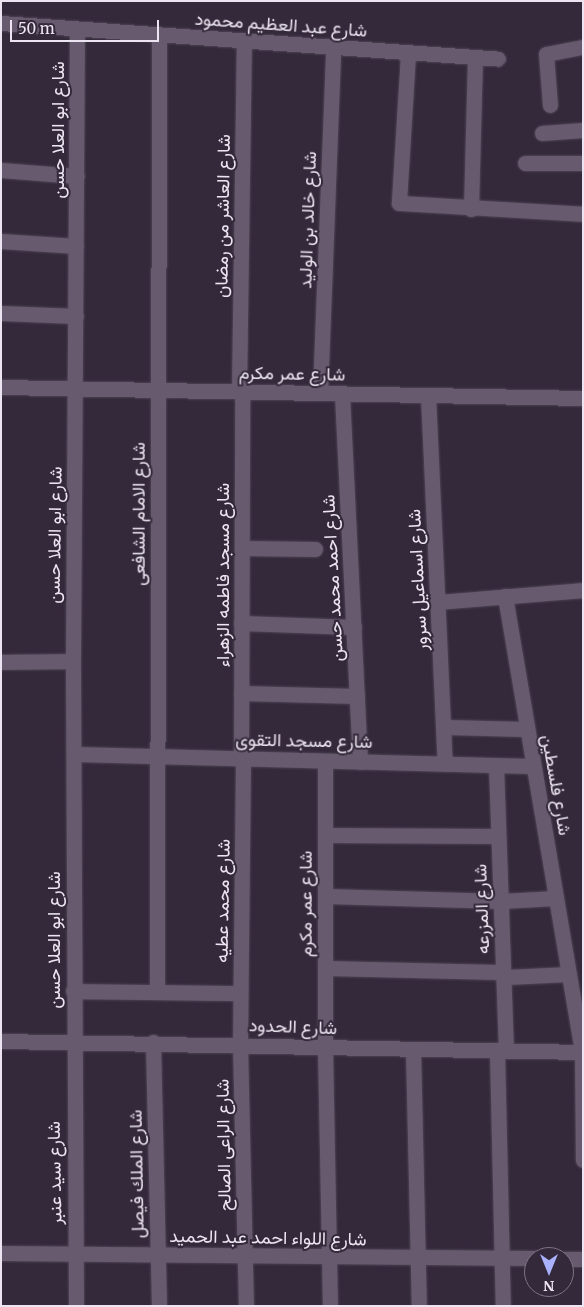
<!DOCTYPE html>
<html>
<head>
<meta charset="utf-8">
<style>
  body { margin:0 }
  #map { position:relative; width:584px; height:1307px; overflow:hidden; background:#34293b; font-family:Merriweather,Vazirmatn,serif }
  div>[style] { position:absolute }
  .roads { filter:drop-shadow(0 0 1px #4d4454) drop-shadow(0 0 1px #4d4454) }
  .street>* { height:15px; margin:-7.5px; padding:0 7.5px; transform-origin:7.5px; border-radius:7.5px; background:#675a6f }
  span { translate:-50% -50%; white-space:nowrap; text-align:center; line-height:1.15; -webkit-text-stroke:4px #34293b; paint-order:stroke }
  .street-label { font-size:18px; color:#ece5f1 }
  .frame { position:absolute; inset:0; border:2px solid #ece5f1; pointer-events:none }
  .north { position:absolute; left:524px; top:1247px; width:50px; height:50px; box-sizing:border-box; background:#34293b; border:1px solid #7e7484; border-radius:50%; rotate:180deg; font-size:14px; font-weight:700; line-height:20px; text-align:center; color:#ece5f1 }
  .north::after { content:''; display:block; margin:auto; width:18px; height:22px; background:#a9b0fc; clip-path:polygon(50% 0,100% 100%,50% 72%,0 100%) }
  .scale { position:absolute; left:10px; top:20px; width:149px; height:22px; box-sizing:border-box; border:2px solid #ece5f1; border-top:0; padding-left:6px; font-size:15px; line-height:18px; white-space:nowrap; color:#ece5f1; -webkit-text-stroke:4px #34293b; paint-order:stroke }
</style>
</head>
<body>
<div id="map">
  <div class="roads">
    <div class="street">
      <div style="left:1px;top:23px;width:498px;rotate:4.1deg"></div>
      <div style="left:408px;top:54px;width:149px;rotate:93.5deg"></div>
      <div style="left:399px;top:203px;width:184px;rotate:3.4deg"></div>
      <div style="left:550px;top:105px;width:51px;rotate:-94.5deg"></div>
      <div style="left:546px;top:54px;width:38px;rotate:-11deg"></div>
      <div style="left:542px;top:133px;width:41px;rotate:-4.2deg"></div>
      <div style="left:525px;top:163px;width:58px"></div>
      <div style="left:1px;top:170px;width:76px;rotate:4.5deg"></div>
      <div style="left:471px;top:209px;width:151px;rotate:-88.5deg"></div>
      <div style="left:1px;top:241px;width:75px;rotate:3.8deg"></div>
      <div style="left:1px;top:313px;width:75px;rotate:2.3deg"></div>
      <div style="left:1px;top:387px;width:582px;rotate:1.08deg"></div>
      <div style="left:239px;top:392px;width:351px;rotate:-89.2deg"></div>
      <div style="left:320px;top:393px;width:345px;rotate:-87.8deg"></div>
      <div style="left:342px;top:394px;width:368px;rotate:87.2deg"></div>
      <div style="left:428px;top:395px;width:369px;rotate:87.4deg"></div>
      <div style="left:242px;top:548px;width:73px;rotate:0.8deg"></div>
      <div style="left:505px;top:596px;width:462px;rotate:80.4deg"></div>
      <div style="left:582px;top:1052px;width:108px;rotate:89.5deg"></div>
      <div style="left:438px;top:602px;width:145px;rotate:-4.7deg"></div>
      <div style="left:241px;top:623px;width:113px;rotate:2deg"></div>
      <div style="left:1px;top:662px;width:72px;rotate:-0.8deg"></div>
      <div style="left:241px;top:693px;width:116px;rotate:1.5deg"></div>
      <div style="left:444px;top:727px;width:83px;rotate:1.4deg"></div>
      <div style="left:74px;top:754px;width:459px;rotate:1.5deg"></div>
      <div style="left:241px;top:759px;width:367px;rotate:-89.8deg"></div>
      <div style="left:243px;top:759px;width:285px;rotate:90.6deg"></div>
      <div style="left:240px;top:1044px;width:262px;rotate:88.7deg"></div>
      <div style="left:325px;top:761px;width:287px;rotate:90deg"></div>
      <div style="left:325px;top:1048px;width:258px;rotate:88.9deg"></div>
      <div style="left:496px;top:765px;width:286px;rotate:88deg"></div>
      <div style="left:325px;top:835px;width:173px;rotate:0.3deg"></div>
      <div style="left:325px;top:896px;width:176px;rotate:1.6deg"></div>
      <div style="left:501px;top:901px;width:55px;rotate:-3.1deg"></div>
      <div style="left:325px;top:968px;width:174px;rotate:1.3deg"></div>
      <div style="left:499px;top:972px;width:9px;rotate:32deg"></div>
      <div style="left:507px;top:977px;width:62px;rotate:-2.8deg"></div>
      <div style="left:73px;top:991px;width:167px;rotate:0.7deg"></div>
      <div style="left:157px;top:992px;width:957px;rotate:-89.88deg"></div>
      <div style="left:1px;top:1041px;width:582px;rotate:1.08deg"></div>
      <div style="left:153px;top:1042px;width:264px;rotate:88.7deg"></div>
      <div style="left:413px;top:1049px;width:257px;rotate:88.7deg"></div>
      <div style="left:497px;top:1051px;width:255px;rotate:88.7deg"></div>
      <div style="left:1px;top:1253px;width:533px;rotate:0.54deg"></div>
      <div style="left:564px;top:1259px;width:19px"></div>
      <div style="left:76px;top:1306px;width:645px;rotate:-90.27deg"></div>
      <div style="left:73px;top:661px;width:632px;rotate:-89.64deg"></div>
    </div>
  </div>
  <div class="street-label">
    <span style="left:281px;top:25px;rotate:4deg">شارع عبد العظيم محمود</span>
    <span style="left:58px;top:130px;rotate:-90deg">شارع ابو العلا حسن</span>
    <span style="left:223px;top:216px;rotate:-89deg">شارع العاشر من رمضان</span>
    <span style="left:308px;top:220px;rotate:-88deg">شارع خالد بن الوليد</span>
    <span style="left:292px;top:374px;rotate:1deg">شارع عمر مكرم</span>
    <span style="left:139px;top:514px;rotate:-90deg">شارع الامام الشافعى</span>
    <span style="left:55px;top:535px;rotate:-89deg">شارع ابو العلا حسن</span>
    <span style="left:223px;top:575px;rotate:-90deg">شارع مسجد فاطمه الزهراء</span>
    <span style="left:333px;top:578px;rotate:-93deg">شارع احمد محمد حسن</span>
    <span style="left:418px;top:580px;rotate:-93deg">شارع اسماعيل سرور</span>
    <span style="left:304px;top:741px;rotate:1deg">شارع مسجد التقوى</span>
    <span style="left:556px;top:785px;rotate:80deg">شارع فلسطين</span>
    <span style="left:223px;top:901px;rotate:-89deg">شارع محمد عطيه</span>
    <span style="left:306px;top:904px;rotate:-90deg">شارع عمر مكرم</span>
    <span style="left:482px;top:909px;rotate:-92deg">شارع المزرعه</span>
    <span style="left:54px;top:940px;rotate:-90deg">شارع ابو العلا حسن</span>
    <span style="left:293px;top:1027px;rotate:2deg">شارع الحدود</span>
    <span style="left:224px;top:1145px;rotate:-91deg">شارع الراعى الصالح</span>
    <span style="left:55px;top:1173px;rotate:-91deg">شارع سيد عنبر</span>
    <span style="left:137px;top:1174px;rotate:-91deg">شارع الملك فيصل</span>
    <span style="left:268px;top:1238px;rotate:1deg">شارع اللواء احمد عبد الحميد</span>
  </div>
  <div class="frame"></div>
  <div class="north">N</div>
  <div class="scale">50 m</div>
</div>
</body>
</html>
